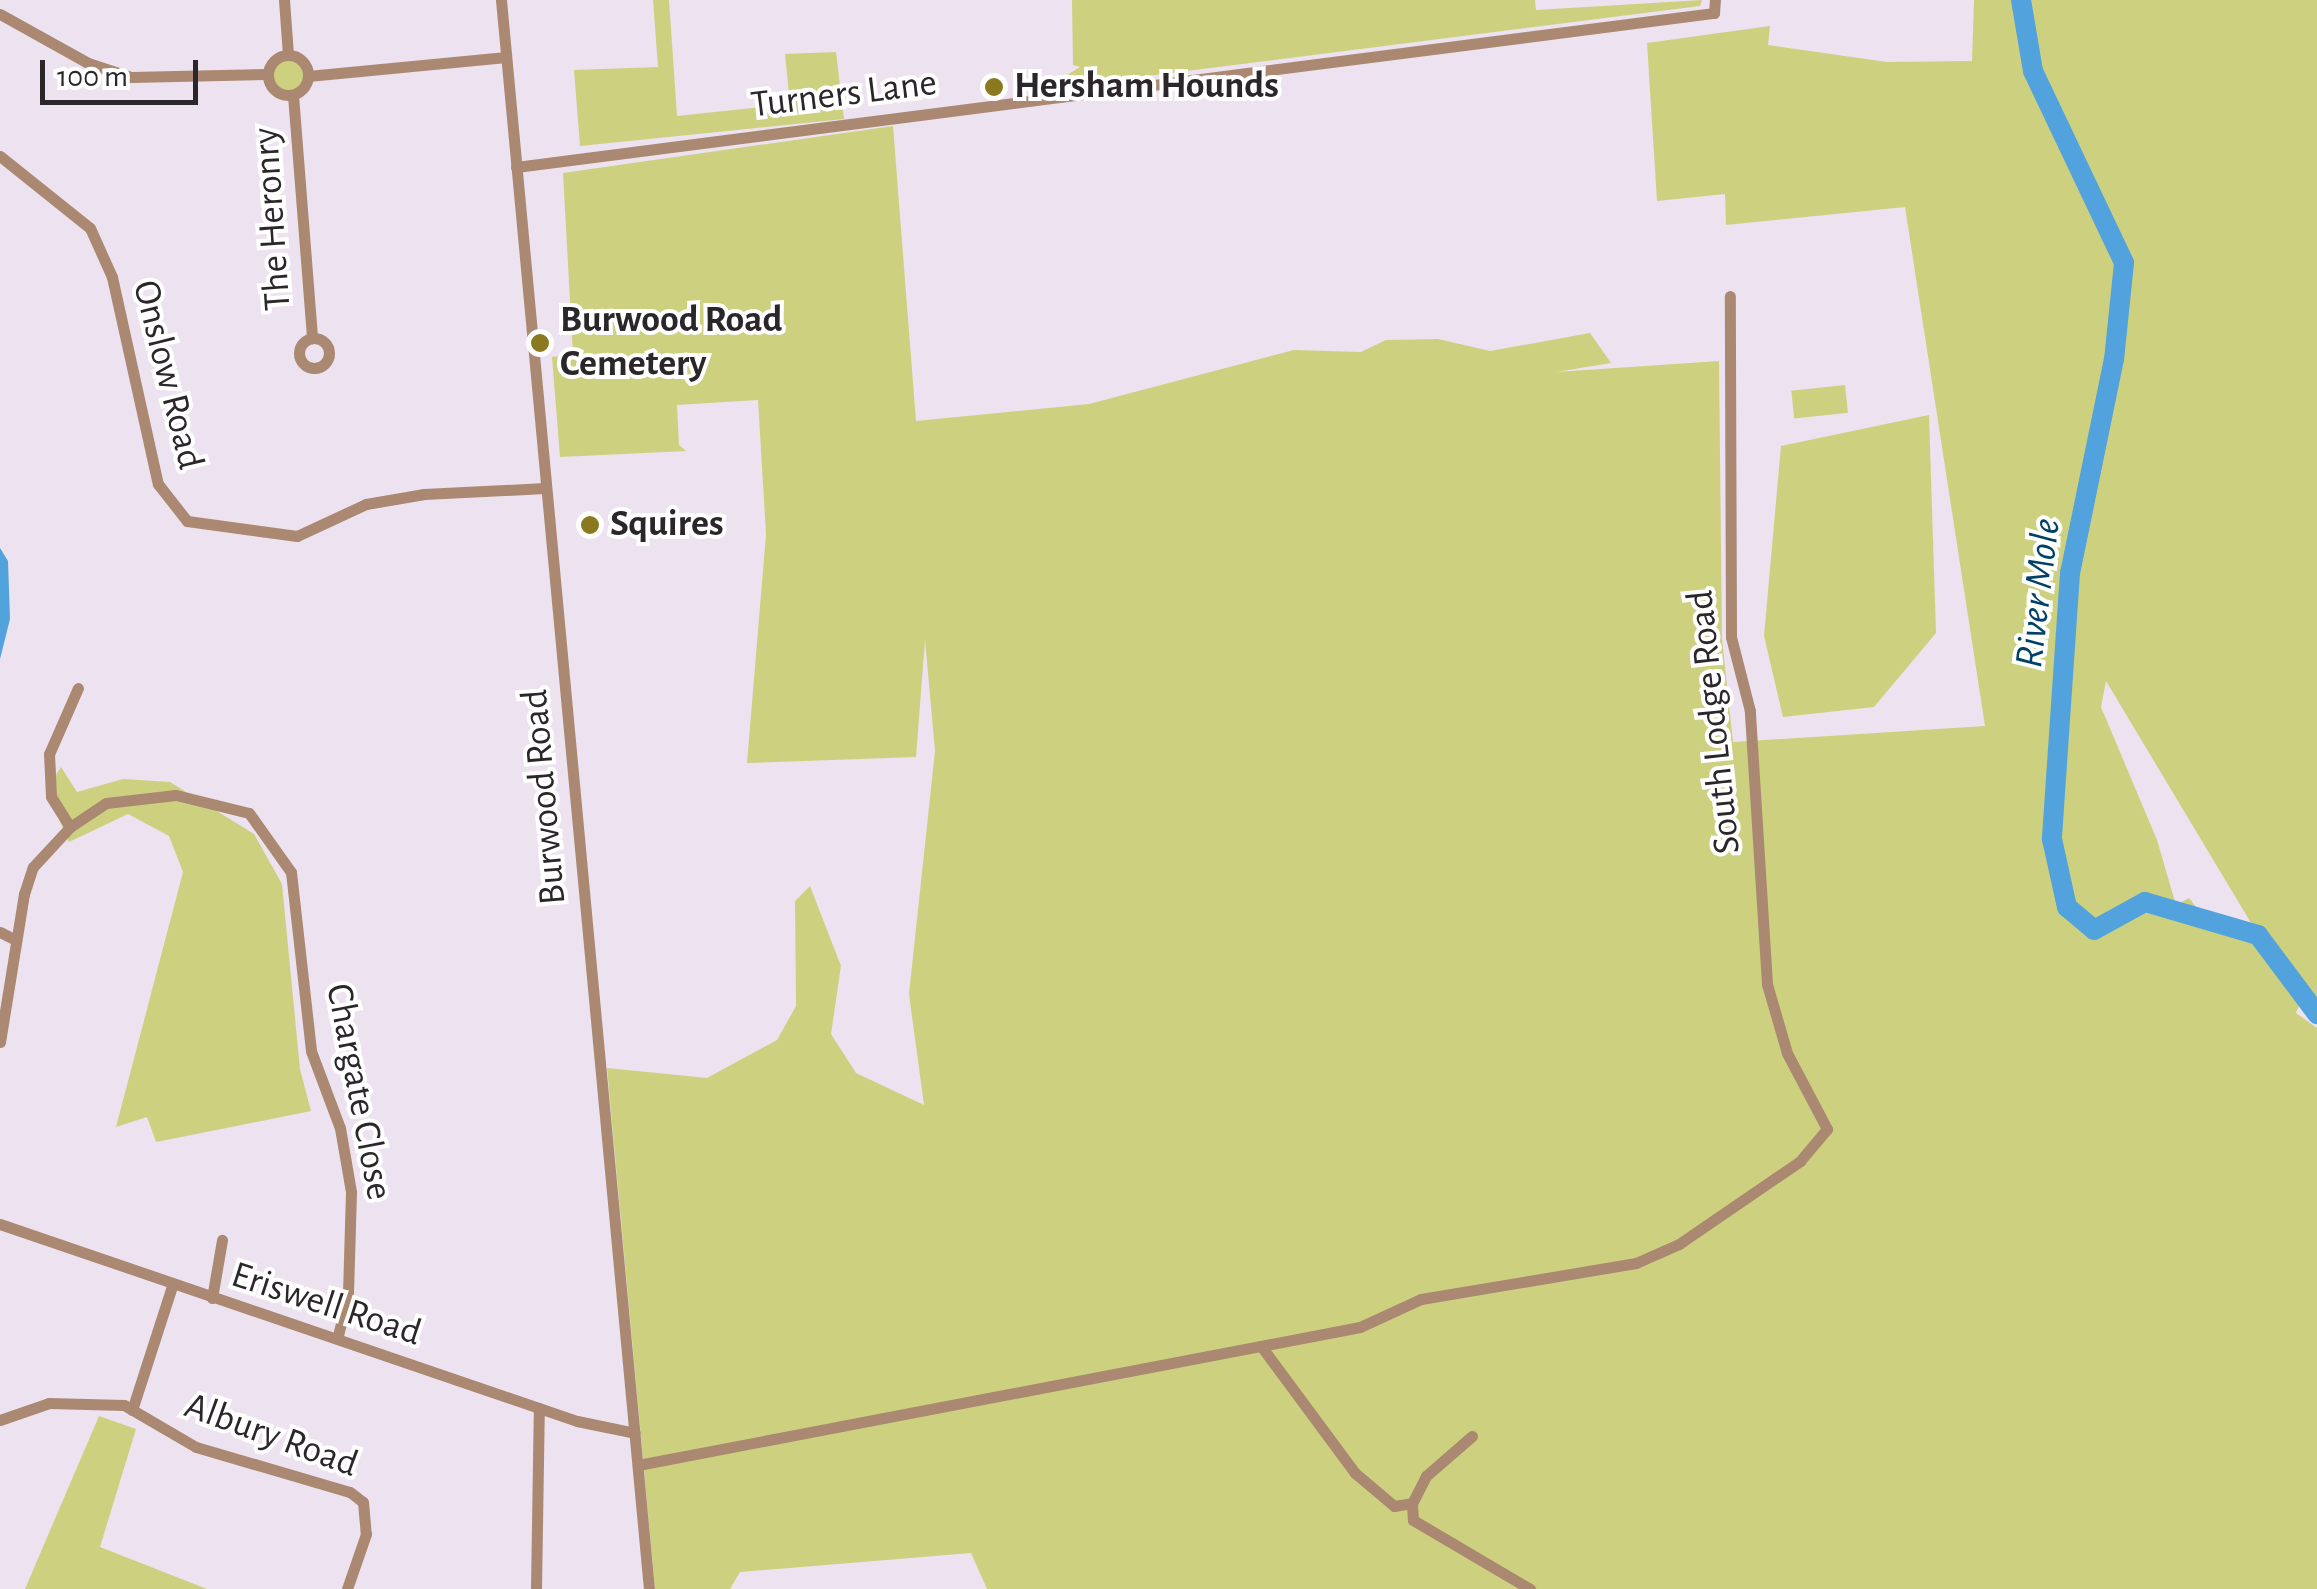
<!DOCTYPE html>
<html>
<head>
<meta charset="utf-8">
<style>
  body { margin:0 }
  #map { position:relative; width:2317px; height:1589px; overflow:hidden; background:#ede2ef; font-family:"Alegreya Sans",sans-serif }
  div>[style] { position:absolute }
  .green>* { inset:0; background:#cdd17f; transform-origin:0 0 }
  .round { border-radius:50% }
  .water>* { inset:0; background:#52a2de }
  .river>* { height:20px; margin:-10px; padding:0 10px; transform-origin:10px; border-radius:10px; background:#52a2de }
  .minor>* { height:11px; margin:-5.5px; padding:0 5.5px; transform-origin:5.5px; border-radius:5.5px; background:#aa8871 }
  .minor>.ring { margin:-5.5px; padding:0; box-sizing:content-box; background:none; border:11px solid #aa8871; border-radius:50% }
  .dots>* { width:28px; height:28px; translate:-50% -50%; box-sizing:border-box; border:5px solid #fff; border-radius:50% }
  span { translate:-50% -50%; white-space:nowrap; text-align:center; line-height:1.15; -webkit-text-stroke:8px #fff; paint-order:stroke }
  .poi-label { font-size:38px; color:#2a262a; font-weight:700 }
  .left { translate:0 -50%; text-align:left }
  .street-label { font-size:38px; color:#2a262a }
  .water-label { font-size:40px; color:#004168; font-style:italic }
  .scale { position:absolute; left:40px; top:60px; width:158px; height:45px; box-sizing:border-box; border:5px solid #2a262a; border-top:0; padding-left:12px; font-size:30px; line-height:35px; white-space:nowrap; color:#2a262a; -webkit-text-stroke:8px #fff; paint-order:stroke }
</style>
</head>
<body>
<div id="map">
  <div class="green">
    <div style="clip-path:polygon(653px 0,669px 0,677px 116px,790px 104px,785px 54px,836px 52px,844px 119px,580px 146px,574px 70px,658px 67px)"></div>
    <div style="clip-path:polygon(1072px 0,1535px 0,1536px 10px,1702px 0,1700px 6px,1044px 89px,1080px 67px,1073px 65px)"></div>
    <div style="clip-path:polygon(evenodd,1974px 0,2317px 0,2317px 1014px,2303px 996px,2296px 1013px,2317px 1028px,2317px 1589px,987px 1589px,971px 1553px,740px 1572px,730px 1589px,655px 1589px,607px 1068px,707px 1078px,777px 1040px,796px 1006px,795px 901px,810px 886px,841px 966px,831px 1034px,856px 1073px,924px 1105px,909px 994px,935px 751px,925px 640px,916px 757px,747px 763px,766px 534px,758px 400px,677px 405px,679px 445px,686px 451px,560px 457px,552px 357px,573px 355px,563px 173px,893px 126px,916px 421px,1089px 404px,1294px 350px,1361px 352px,1386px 340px,1438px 339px,1490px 351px,1590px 333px,1611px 363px,1556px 372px,1719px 361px,1722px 639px,1733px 742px,1985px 726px,1905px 207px,1726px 225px,1725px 194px,1657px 201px,1647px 43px,1770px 26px,1768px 45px,1887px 62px,1972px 61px,1974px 0,2106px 681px,2254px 928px,2238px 938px,2213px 928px,2189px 898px,2176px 905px,2157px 840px,2101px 707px,2106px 681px)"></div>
    <div class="round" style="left:271px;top:58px;width:34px;height:34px"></div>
    <div style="left:1845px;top:385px;width:28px;height:54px;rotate:84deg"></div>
    <div style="clip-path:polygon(1929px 415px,1936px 633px,1874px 707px,1783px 717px,1764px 636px,1781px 446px)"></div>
    <div style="clip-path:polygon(61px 767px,77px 792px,123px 779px,170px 782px,254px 834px,282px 884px,300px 1069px,311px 1111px,156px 1142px,147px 1117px,116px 1127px,183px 872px,169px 836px,128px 814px,69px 842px,46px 790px)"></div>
    <div style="clip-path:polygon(99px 1416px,136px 1429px,100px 1547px,207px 1589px,25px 1589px)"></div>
  </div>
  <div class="water">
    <div style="clip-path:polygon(0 548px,8px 561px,10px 619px,0 659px)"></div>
  </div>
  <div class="river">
    <div style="left:2021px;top:0;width:72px;rotate:80.4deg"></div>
    <div style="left:2033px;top:71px;width:212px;rotate:64.6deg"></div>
    <div style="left:2124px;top:263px;width:97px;rotate:95.9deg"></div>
    <div style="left:2114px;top:359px;width:218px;rotate:101.6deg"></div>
    <div style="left:2070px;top:573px;width:267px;rotate:93.9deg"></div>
    <div style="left:2052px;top:839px;width:70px;rotate:77.6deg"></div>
    <div style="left:2067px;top:907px;width:35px;rotate:40deg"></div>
    <div style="left:2094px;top:930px;width:58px;rotate:-28.8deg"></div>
    <div style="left:2145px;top:902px;width:118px;rotate:16.3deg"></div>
    <div style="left:2258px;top:935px;width:99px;rotate:53.2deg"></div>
  </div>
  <div class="minor">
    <div style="left:284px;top:0;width:55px;rotate:85.8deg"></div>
    <div style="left:501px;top:0;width:1596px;rotate:84.68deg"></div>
    <div style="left:0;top:14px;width:101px;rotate:29.1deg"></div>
    <div style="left:88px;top:63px;width:45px;rotate:18deg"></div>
    <div style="left:131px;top:77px;width:137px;rotate:-1.3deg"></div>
    <div class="ring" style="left:268px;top:55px;width:29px;height:29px"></div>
    <div style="left:308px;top:76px;width:199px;rotate:-5.5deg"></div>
    <div style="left:293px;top:95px;width:244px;rotate:85.5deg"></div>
    <div style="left:0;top:156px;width:115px;rotate:38.7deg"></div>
    <div style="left:90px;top:228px;width:54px;rotate:65.8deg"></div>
    <div style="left:112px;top:277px;width:212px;rotate:77.5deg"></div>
    <div style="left:158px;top:484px;width:47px;rotate:51.9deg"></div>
    <div style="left:187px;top:521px;width:111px;rotate:7.8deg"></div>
    <div style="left:297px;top:536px;width:76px;rotate:-24.9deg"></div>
    <div style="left:366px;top:504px;width:59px;rotate:-9.8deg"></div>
    <div style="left:424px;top:494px;width:121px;rotate:-2.8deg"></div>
    <div style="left:516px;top:167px;width:1208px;rotate:-7.33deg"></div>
    <div style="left:1714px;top:13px;width:13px;rotate:-86deg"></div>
    <div class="ring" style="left:299px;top:338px;width:19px;height:19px"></div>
    <div style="left:70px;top:827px;width:36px;rotate:-122deg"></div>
    <div style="left:51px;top:796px;width:42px;rotate:-92.7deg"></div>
    <div style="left:49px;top:754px;width:72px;rotate:-66.3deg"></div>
    <div style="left:0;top:932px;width:18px;rotate:27deg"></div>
    <div style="left:0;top:1042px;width:150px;rotate:-80.8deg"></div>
    <div style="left:24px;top:894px;width:28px;rotate:-72deg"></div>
    <div style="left:33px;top:867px;width:54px;rotate:-47.2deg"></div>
    <div style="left:70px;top:827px;width:43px;rotate:-33.7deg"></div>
    <div style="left:106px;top:803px;width:70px;rotate:-6.5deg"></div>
    <div style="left:176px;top:795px;width:75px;rotate:13.9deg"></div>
    <div style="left:249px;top:813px;width:72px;rotate:54.6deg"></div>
    <div style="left:291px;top:872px;width:180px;rotate:83.6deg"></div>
    <div style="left:311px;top:1051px;width:82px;rotate:69.4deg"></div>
    <div style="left:340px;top:1128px;width:65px;rotate:80.2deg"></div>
    <div style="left:351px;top:1192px;width:104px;rotate:91.7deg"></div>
    <div style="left:348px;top:1296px;width:44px;rotate:104.3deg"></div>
    <div style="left:0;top:1224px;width:610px;rotate:18.85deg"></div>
    <div style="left:577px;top:1421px;width:59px;rotate:11.7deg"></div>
    <div style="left:212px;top:1298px;width:59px;rotate:-80.2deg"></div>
    <div style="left:1261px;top:1346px;width:158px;rotate:53.5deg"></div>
    <div style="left:1355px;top:1473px;width:51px;rotate:40.2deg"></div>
    <div style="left:1394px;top:1506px;width:18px;rotate:-9deg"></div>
    <div style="left:132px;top:1410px;width:130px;rotate:-72.1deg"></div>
    <div style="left:0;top:1420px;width:52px;rotate:-19.1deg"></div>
    <div style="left:49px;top:1403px;width:75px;rotate:1.5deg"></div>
    <div style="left:124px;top:1405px;width:83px;rotate:30.3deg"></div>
    <div style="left:196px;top:1447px;width:160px;rotate:16.3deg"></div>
    <div style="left:350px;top:1492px;width:16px;rotate:38deg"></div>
    <div style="left:363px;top:1502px;width:32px;rotate:85deg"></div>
    <div style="left:366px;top:1534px;width:58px;rotate:109.1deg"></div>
    <div style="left:1472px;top:1436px;width:61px;rotate:139deg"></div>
    <div style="left:1426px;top:1476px;width:30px;rotate:117deg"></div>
    <div style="left:1412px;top:1503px;width:17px;rotate:87deg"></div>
    <div style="left:1413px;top:1520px;width:136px;rotate:30.5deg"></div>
    <div style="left:638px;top:1465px;width:735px;rotate:-10.82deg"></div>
    <div style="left:1360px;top:1327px;width:67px;rotate:-24.7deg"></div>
    <div style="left:1421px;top:1299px;width:218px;rotate:-9.5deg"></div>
    <div style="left:1636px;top:1263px;width:47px;rotate:-23.8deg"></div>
    <div style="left:1679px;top:1244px;width:147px;rotate:-34.4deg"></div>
    <div style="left:1800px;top:1161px;width:42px;rotate:-49.8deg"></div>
    <div style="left:1827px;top:1129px;width:86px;rotate:-117.8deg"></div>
    <div style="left:1787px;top:1053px;width:72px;rotate:-106.2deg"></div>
    <div style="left:1767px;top:984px;width:274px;rotate:-93.6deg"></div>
    <div style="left:1750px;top:711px;width:76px;rotate:-104.4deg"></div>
    <div style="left:1731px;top:637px;width:341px;rotate:-90.2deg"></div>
    <div style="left:536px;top:1589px;width:181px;rotate:-89.1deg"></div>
  </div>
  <div class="dots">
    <div style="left:994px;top:87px;background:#8a791e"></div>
    <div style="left:540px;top:343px;background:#8a791e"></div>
    <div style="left:590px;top:525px;background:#8a791e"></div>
  </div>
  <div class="poi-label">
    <span class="left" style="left:1014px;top:87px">Hersham Hounds</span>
    <span class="left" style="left:560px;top:343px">Burwood Road<br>Cemetery</span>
    <span class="left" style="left:610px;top:525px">Squires</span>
  </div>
  <div class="street-label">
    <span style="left:844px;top:95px;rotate:-7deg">Turners Lane</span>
    <span style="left:273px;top:219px;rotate:-94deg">The Heronry</span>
    <span style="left:167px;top:375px;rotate:76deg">Onslow Road</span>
    <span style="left:1715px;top:722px;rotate:-96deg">South Lodge Road</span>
    <span style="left:545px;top:797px;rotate:-95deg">Burwood Road</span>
    <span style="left:358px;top:1092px;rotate:79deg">Chargate Close</span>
    <span style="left:326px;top:1305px;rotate:18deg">Eriswell Road</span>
    <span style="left:271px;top:1436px;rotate:20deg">Albury Road</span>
  </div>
  <div class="water-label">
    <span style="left:2038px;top:593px;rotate:-83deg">River Mole</span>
  </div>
  <div class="scale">100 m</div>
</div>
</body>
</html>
